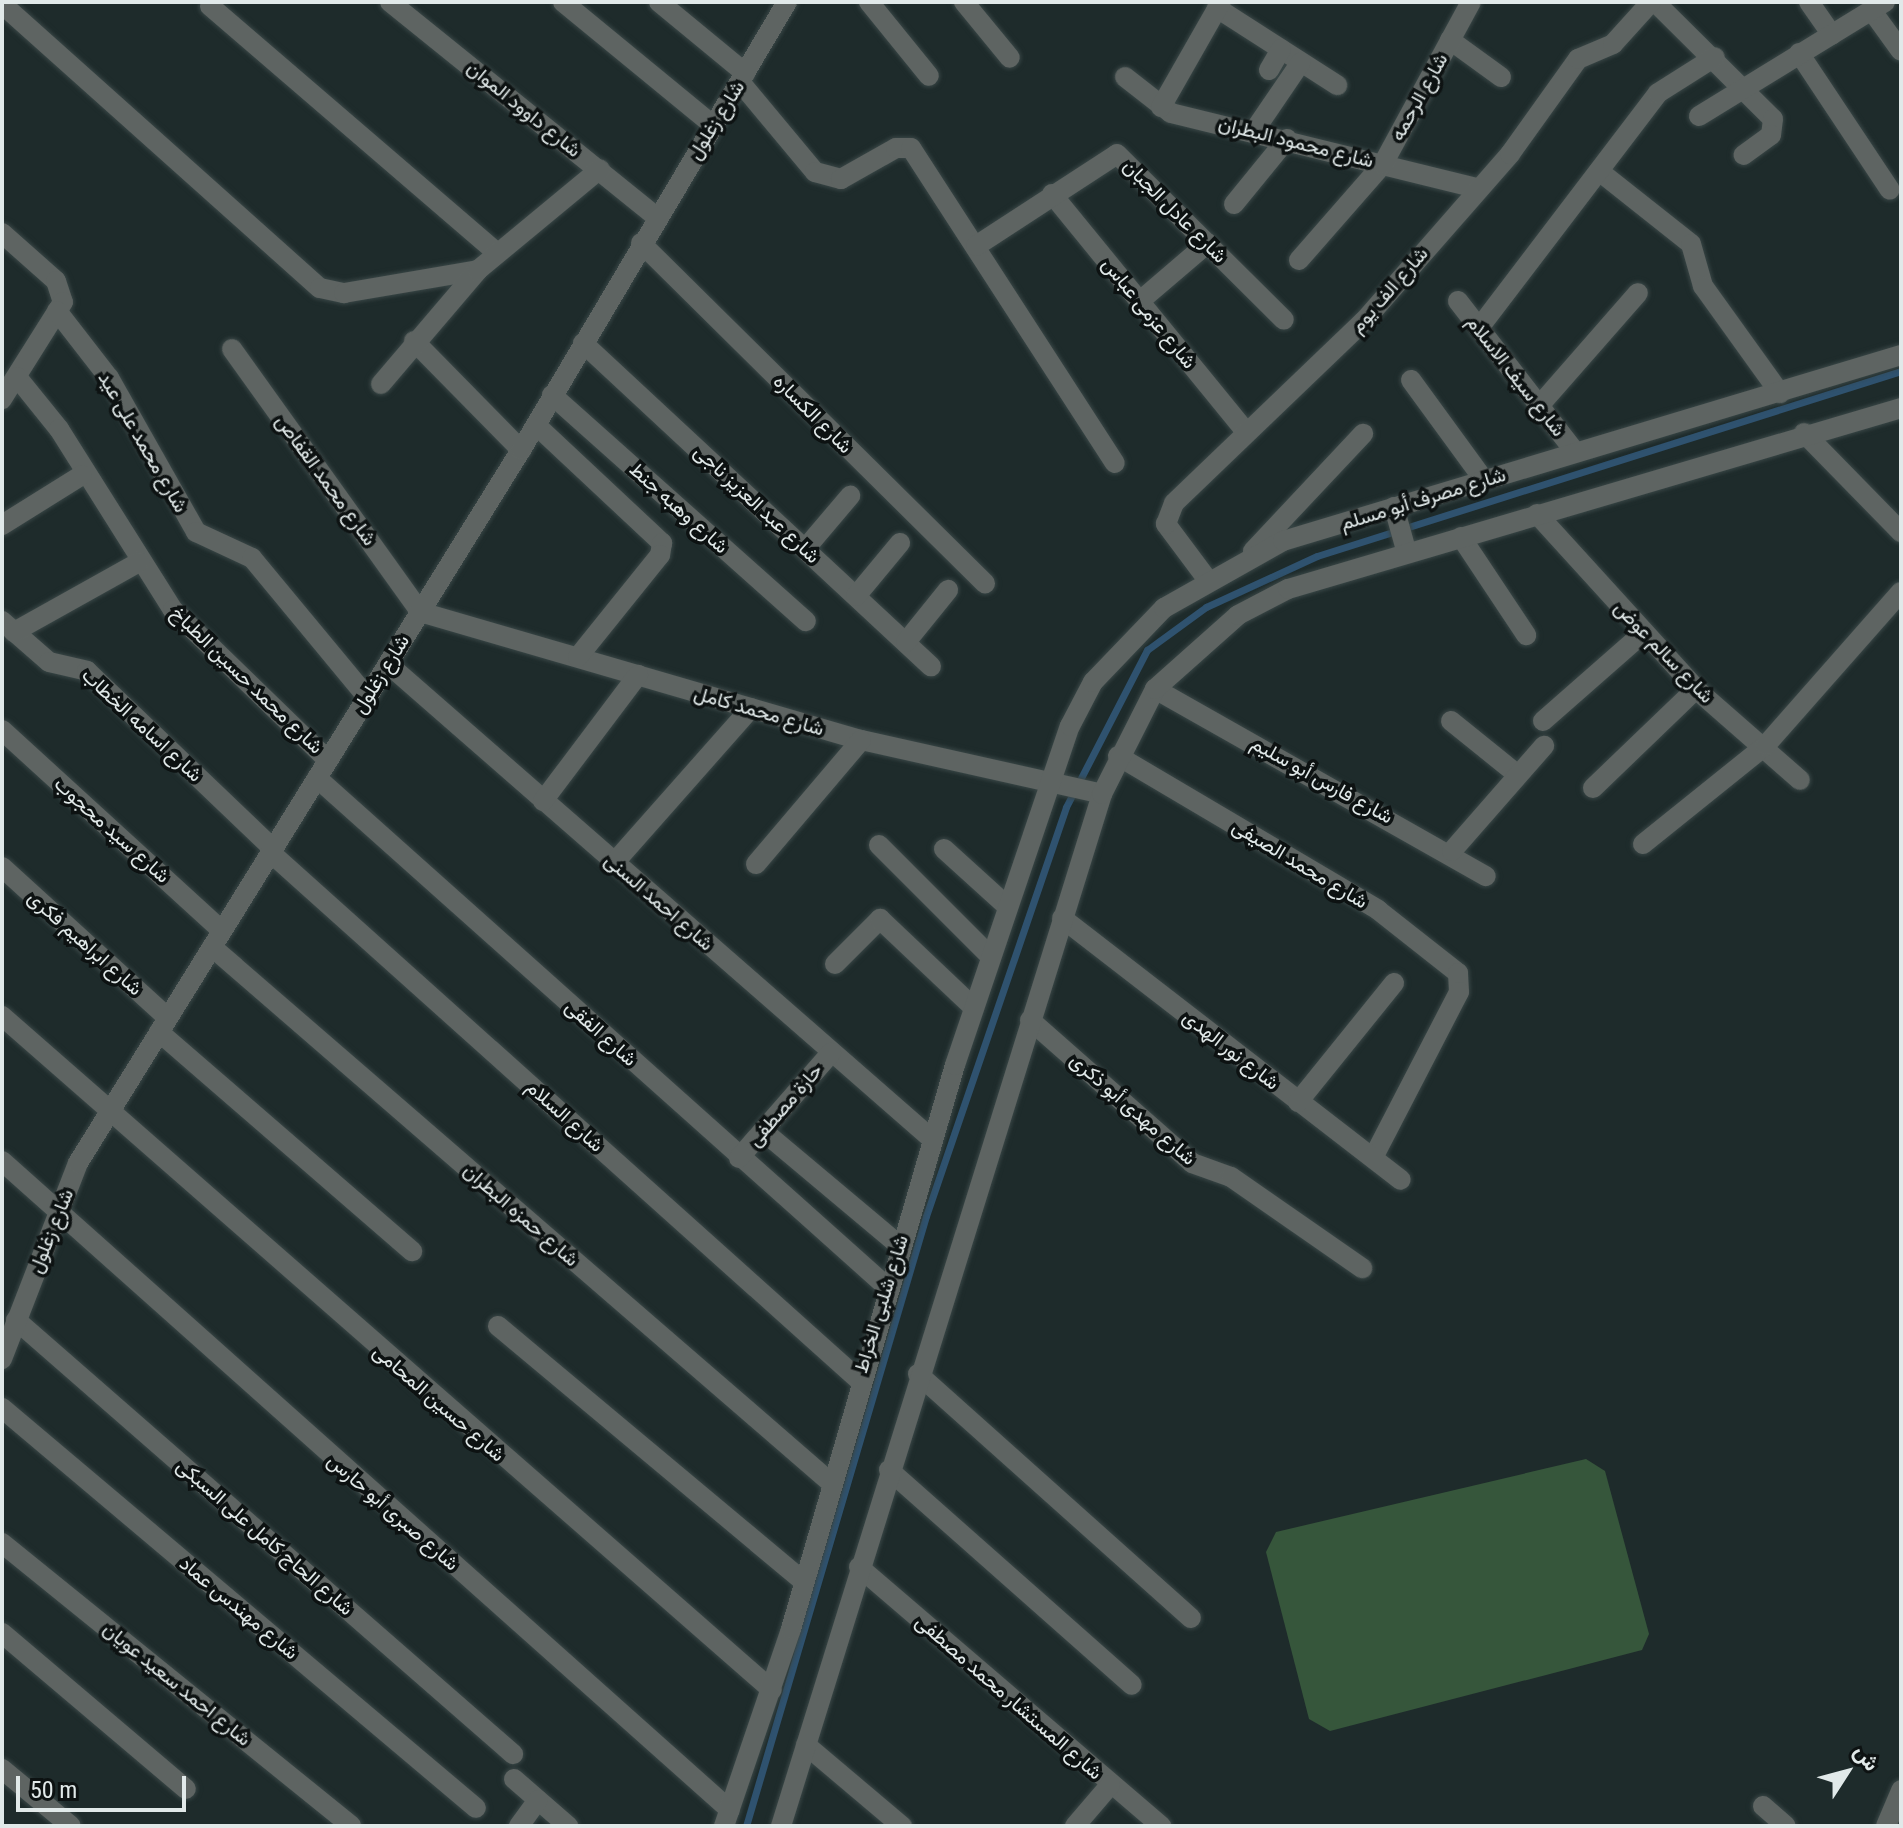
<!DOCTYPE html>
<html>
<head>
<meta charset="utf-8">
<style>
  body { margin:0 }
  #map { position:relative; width:1903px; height:1828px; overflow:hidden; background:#1e2b2b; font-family:"Roboto Condensed",Vazirmatn,sans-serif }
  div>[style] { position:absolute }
  .green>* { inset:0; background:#36563b }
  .stream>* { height:7px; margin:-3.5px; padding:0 3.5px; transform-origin:3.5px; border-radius:3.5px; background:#2f526f }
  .roads { filter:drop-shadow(0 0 2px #394646) drop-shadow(0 0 2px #394646) }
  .minor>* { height:20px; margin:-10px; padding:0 10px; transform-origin:10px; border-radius:10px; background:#5e6462 }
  span { translate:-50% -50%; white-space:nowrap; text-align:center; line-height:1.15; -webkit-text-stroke:7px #0d1212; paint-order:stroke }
  .street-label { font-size:20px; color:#e1e9e9 }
  .frame { position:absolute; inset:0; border:4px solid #e1e9e9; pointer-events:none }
  .north { position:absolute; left:1807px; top:1732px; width:80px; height:80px; -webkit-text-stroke:6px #0d1212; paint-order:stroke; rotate:54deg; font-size:22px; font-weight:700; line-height:32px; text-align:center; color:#e1e9e9 }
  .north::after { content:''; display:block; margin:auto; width:28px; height:36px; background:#e1e9e9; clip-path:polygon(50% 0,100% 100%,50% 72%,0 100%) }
  .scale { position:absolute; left:16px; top:1776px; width:170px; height:36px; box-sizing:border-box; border:4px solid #e1e9e9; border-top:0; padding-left:10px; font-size:24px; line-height:28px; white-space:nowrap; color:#e1e9e9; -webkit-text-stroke:6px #0d1212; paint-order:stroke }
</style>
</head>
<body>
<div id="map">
  <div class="green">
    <div style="clip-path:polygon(1586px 1459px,1605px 1471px,1649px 1634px,1642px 1650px,1330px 1731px,1309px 1719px,1266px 1552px,1276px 1532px)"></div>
  </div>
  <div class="stream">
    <div style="left:746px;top:1826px;width:636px;rotate:-73.56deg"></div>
    <div style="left:926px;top:1216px;width:432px;rotate:-71.1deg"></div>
    <div style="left:1066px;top:807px;width:177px;rotate:-62.7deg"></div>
    <div style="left:1147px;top:650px;width:73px;rotate:-36.1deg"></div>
    <div style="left:1206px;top:607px;width:122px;rotate:-24.7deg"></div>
    <div style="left:1317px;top:556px;width:613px;rotate:-17.58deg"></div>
  </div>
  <div class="roads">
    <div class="minor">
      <div style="left:390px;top:2px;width:342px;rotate:38.9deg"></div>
      <div style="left:563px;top:2px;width:194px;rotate:39.4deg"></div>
      <div style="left:659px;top:2px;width:112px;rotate:39.5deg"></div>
      <div style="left:869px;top:2px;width:95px;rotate:51deg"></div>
      <div style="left:964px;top:2px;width:72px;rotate:50.6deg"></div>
      <div style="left:1655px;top:2px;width:166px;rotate:44.8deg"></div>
      <div style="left:1773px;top:119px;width:16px;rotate:97deg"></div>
      <div style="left:1771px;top:135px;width:34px;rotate:144deg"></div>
      <div style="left:1809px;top:2px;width:40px;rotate:55.1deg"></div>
      <div style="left:2px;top:4px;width:426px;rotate:41.8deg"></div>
      <div style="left:320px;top:288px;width:25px;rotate:12deg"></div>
      <div style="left:344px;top:293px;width:136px;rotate:-9.7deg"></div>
      <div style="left:210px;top:6px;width:379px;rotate:40.7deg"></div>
      <div style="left:1217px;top:8px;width:143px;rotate:32.7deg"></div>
      <div style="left:1872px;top:11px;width:49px;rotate:54.1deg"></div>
      <div style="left:1450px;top:40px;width:63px;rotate:36deg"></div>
      <div style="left:1799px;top:53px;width:164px;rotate:56.4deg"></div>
      <div style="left:1269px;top:70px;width:24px;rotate:-60deg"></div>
      <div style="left:1125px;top:77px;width:58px;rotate:38deg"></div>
      <div style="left:1171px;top:113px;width:315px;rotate:13.8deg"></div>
      <div style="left:740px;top:82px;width:117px;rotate:50.2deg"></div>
      <div style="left:815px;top:172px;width:27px;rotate:15deg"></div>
      <div style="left:841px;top:179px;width:63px;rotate:-29.4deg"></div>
      <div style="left:896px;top:148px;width:15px"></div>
      <div style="left:911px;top:148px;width:375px;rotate:57.1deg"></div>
      <div style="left:1161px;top:107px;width:121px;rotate:-60.3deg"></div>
      <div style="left:1699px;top:116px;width:218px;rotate:-31.5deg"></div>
      <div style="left:1254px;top:131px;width:83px;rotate:-55.7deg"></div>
      <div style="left:1599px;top:171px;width:117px;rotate:38.4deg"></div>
      <div style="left:1691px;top:244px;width:44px;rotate:74.1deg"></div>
      <div style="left:1703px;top:286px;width:132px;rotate:54.3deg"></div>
      <div style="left:1052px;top:194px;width:308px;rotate:50.8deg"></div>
      <div style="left:1234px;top:204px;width:84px;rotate:-50.8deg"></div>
      <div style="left:2px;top:233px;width:72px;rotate:41.6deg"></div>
      <div style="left:56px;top:281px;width:22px;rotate:72deg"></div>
      <div style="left:63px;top:302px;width:115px;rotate:122.2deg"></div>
      <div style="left:641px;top:243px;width:484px;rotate:44.7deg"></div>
      <div style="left:976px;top:246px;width:168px;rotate:-33.1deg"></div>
      <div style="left:1117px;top:154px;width:235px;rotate:44.8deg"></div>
      <div style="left:1299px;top:260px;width:128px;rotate:-48.8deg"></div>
      <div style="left:1383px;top:164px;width:184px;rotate:-61.5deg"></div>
      <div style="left:1140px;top:301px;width:89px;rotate:-40.5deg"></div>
      <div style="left:1458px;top:301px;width:191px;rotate:52.2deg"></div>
      <div style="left:57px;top:311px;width:85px;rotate:52.2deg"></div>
      <div style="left:109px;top:378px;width:177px;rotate:60.5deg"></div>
      <div style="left:196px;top:532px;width:62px;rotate:24.9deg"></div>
      <div style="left:252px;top:558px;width:180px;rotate:50.4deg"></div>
      <div style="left:1479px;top:328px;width:295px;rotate:-52.7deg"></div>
      <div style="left:1658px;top:93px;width:67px;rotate:-32.3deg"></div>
      <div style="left:414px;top:341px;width:153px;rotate:45.5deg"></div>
      <div style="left:583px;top:343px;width:475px;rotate:42.9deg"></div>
      <div style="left:232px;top:349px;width:323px;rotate:54.4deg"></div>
      <div style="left:420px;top:612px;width:459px;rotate:16.2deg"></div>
      <div style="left:861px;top:740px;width:247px;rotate:12.6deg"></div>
      <div style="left:17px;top:377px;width:67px;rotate:51.1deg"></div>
      <div style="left:59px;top:429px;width:214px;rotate:57.8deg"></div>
      <div style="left:173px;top:610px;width:216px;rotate:44.1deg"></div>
      <div style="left:1411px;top:380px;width:124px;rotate:53.9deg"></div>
      <div style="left:381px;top:384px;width:150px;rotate:-49.6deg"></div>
      <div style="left:478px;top:270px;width:158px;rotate:-39.6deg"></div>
      <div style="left:552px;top:395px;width:340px;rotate:41.7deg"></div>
      <div style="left:1539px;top:406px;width:150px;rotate:-48.8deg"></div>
      <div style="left:536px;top:425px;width:173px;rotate:43.1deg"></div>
      <div style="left:662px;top:543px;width:12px;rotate:99deg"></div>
      <div style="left:660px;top:555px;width:131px;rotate:128.8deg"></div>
      <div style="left:1804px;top:433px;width:139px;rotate:45.6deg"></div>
      <div style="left:1394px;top:507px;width:45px;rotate:74.4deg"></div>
      <div style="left:1537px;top:514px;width:236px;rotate:47.7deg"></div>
      <div style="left:1696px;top:689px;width:138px;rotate:41.2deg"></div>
      <div style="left:2px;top:525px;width:94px;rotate:-32deg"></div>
      <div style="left:1461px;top:537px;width:118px;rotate:56.4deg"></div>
      <div style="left:805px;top:549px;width:70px;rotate:-49.7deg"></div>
      <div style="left:1253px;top:551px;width:161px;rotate:-46.8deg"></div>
      <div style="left:1207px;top:579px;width:69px;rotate:-126.7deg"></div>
      <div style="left:1166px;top:524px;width:22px;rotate:-69deg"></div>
      <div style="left:1174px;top:503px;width:263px;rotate:-43.8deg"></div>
      <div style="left:1364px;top:321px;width:222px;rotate:-48.8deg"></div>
      <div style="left:1510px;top:154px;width:117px;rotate:-54.4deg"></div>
      <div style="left:1578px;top:59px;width:38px;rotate:-23deg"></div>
      <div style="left:1613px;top:44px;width:57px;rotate:-47.9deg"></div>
      <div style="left:856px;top:596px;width:69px;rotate:-50.3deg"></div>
      <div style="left:2px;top:621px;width:62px;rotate:41.1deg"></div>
      <div style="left:49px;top:662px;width:39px;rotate:13deg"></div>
      <div style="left:87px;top:671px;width:257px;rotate:43.7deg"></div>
      <div style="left:14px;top:632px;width:143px;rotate:-29.2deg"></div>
      <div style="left:906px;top:642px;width:67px;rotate:-51.1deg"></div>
      <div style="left:388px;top:664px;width:722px;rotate:41.13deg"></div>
      <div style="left:1155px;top:689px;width:380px;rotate:29.5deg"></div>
      <div style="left:1451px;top:721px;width:86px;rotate:38.9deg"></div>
      <div style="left:1543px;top:721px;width:133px;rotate:-41.3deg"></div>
      <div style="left:2px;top:730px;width:298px;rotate:42.4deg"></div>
      <div style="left:1118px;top:756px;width:302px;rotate:30.6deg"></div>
      <div style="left:1378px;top:910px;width:102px;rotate:38.2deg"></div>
      <div style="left:1458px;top:973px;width:19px;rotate:87deg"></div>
      <div style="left:1459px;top:992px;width:187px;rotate:117.4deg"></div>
      <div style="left:317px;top:778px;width:763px;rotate:41.76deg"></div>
      <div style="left:1593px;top:788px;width:143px;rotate:-43.9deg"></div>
      <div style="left:543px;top:801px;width:158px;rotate:-53deg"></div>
      <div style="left:1643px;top:844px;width:158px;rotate:-38.8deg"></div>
      <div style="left:1766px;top:745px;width:204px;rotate:-48.6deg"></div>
      <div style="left:879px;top:845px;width:158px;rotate:45deg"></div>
      <div style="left:944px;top:849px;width:86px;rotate:42.2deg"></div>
      <div style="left:1452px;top:851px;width:140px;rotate:-48.8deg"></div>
      <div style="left:271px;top:853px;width:790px;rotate:41.87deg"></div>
      <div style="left:614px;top:863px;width:207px;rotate:-48.5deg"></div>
      <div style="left:756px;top:864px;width:162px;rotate:-49.7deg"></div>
      <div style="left:2px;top:867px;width:224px;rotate:42.3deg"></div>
      <div style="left:1062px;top:918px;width:428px;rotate:37.7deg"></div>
      <div style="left:212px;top:947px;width:817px;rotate:40.88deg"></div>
      <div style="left:835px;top:964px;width:64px;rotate:-45deg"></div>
      <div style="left:880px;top:919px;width:129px;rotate:43.4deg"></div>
      <div style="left:2px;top:1016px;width:1023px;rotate:41.2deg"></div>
      <div style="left:1030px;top:1020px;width:216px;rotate:41.4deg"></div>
      <div style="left:1192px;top:1163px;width:41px;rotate:19.7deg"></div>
      <div style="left:1231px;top:1177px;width:160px;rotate:34.8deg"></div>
      <div style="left:159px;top:1032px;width:335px;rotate:40.9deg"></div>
      <div style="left:1298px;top:1102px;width:153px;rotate:-51.1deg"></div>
      <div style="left:763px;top:1131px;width:177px;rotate:40deg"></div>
      <div style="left:739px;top:1158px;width:140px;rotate:-48.8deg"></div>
      <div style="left:2px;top:1161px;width:975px;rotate:41.72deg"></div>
      <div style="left:16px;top:1320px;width:660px;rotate:41.13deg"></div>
      <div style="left:498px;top:1326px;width:399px;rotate:39.9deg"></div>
      <div style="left:2px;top:1359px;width:210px;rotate:-68.8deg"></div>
      <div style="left:78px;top:1163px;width:839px;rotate:-58.15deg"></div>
      <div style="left:521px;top:450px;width:521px;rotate:-59.3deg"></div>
      <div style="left:918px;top:1374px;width:366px;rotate:41.8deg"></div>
      <div style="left:2px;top:1408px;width:620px;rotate:40.16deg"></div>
      <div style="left:889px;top:1470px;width:324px;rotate:41.5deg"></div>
      <div style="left:2px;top:1543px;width:449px;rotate:39deg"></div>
      <div style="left:859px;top:1567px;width:398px;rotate:40.6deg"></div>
      <div style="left:2px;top:1633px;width:241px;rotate:40.3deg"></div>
      <div style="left:806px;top:1745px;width:126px;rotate:40.2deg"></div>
      <div style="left:2px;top:1769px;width:89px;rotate:39.6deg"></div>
      <div style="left:514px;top:1779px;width:72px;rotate:41deg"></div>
      <div style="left:1763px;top:1806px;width:30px;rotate:41deg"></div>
      <div style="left:519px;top:1826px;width:32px;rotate:-54deg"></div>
      <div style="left:724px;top:1826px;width:208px;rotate:-71.2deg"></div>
      <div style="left:791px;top:1629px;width:587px;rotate:-73.79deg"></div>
      <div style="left:955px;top:1065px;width:358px;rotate:-71.3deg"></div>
      <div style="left:1070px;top:726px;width:50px;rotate:-62.4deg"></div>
      <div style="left:1093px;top:682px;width:103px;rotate:-46.2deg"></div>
      <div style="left:1164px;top:608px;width:137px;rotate:-29.4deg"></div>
      <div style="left:1283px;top:541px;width:645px;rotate:-16.75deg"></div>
      <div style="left:781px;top:1826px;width:1081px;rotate:-72.72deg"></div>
      <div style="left:1102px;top:794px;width:118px;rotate:-63.2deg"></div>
      <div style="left:1155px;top:689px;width:111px;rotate:-41.7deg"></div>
      <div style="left:1238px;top:615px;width:56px;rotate:-27.5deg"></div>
      <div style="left:1288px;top:589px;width:639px;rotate:-16.45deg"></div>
      <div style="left:1075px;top:1826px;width:54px;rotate:-49.5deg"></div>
      <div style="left:1886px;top:1826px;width:39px;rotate:-67deg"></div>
    </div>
  </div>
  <div class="street-label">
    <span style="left:1419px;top:97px;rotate:-61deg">شارع الرحمه</span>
    <span style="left:524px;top:109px;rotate:39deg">شارع داوود الموان</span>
    <span style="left:716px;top:120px;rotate:-58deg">شارع زغلول</span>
    <span style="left:1296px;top:142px;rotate:14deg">شارع محمود البطران</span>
    <span style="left:1175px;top:211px;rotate:45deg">شارع عادل الجبان</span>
    <span style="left:1389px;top:290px;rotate:-49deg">شارع الف يوم</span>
    <span style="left:1149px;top:313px;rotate:51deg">شارع عزمى عباس</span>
    <span style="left:1516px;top:376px;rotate:52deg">شارع سيف الاسلام</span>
    <span style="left:813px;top:414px;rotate:45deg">شارع الكساره</span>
    <span style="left:143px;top:442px;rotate:60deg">شارع محمد على عيد</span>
    <span style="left:326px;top:480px;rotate:54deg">شارع محمد القفاص</span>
    <span style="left:1423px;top:499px;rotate:-17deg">شارع مصرف أبو مسلم</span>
    <span style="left:757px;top:504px;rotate:43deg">شارع عبد العزيز ناجى</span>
    <span style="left:679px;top:508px;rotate:42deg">شارع وهبه جنط</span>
    <span style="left:1664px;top:652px;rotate:46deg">شارع سالم عوض</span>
    <span style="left:381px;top:674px;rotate:-58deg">شارع زغلول</span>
    <span style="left:247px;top:680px;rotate:44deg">شارع محمد حسين الطباخ</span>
    <span style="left:759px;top:711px;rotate:16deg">شارع محمد كامل</span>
    <span style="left:142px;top:725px;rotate:43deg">شارع اسامه الخطاب</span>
    <span style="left:1322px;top:780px;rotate:29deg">شارع فارس أبو سليم</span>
    <span style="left:112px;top:830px;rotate:42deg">شارع سيد محجوب</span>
    <span style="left:1300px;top:864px;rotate:31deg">شارع محمد الصيفى</span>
    <span style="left:659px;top:902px;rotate:41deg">شارع احمد السنى</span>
    <span style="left:85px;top:943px;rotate:42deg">شارع ابراهيم فكرى</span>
    <span style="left:601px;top:1033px;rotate:42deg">شارع الفقى</span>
    <span style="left:1231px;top:1050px;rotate:38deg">شارع نور الهدى</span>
    <span style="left:785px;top:1105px;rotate:-49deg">حارة مصطفى</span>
    <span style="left:1133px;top:1109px;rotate:41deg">شارع مهدى أبو ذكرى</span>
    <span style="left:565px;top:1116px;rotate:42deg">شارع السلام</span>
    <span style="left:521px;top:1215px;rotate:41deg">شارع حمزه البطران</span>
    <span style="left:51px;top:1231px;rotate:-68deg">شارع زغلول</span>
    <span style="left:881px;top:1304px;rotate:-73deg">شارع شلبى الخراط</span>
    <span style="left:439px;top:1403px;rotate:41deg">شارع حسين المحامى</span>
    <span style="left:393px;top:1512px;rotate:41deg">شارع صبرى أبو حارس</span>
    <span style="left:265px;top:1537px;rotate:41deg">شارع الحاج كامل على السبكى</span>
    <span style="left:239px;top:1608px;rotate:40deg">شارع مهندس عماد</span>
    <span style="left:177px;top:1684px;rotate:39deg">شارع احمد سعيد عويان</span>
    <span style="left:1009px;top:1697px;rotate:41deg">شارع المستشار محمد مصطفى</span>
  </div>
  <div class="frame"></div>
  <div class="north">ش</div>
  <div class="scale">50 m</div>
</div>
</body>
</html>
